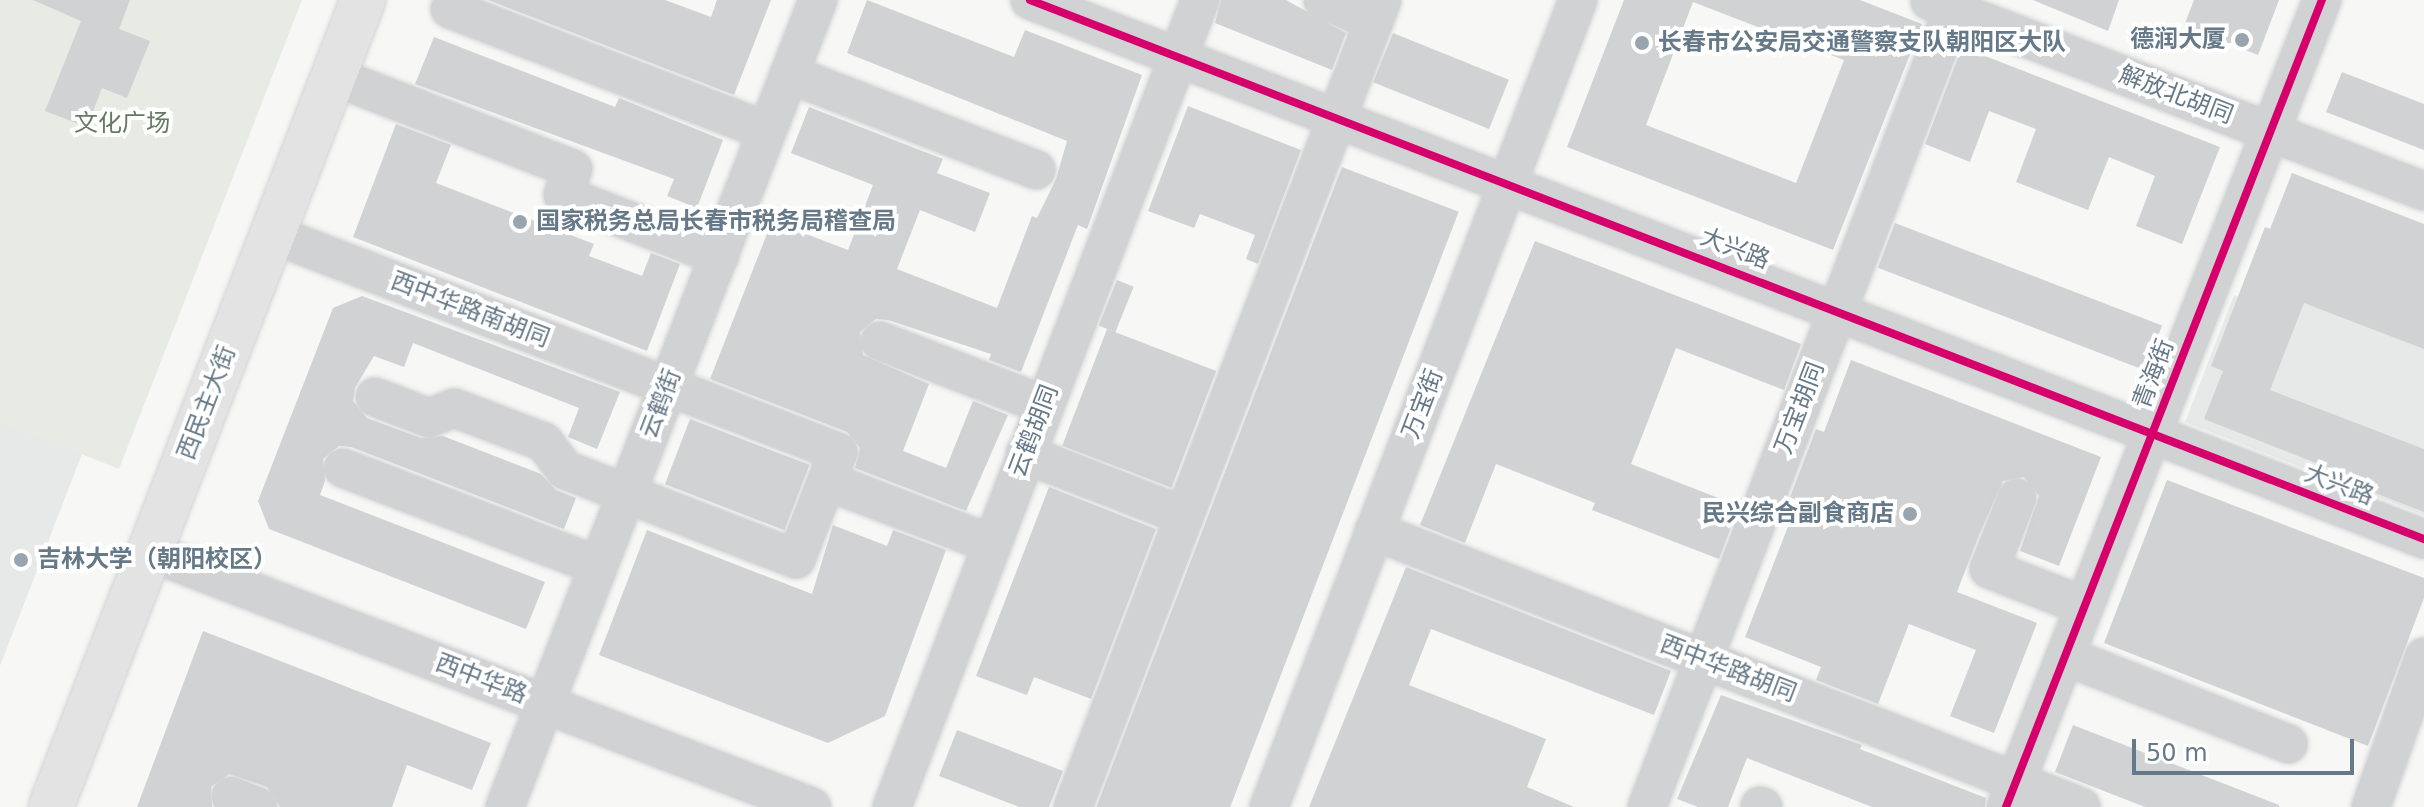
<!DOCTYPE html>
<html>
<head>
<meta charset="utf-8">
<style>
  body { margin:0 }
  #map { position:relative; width:2424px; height:807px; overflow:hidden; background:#f7f7f6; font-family:"DejaVu Sans","Noto Sans SC",sans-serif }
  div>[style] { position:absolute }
  .built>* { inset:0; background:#e7e9e9 }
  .green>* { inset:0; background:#e7ebe4 }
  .building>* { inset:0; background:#d0d2d3; transform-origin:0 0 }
  .roads { filter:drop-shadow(0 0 2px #d2d3d4) drop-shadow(0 0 2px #d2d3d4) }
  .minor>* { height:38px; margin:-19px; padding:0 19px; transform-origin:19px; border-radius:19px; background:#d1d2d3 }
  .major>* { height:44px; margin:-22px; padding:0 22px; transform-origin:22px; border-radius:22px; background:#e3e3e4 }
  .cycleway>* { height:8px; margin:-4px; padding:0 4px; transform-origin:4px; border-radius:4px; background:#d6006c }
  .dots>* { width:22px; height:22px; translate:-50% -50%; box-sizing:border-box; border:4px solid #fff; border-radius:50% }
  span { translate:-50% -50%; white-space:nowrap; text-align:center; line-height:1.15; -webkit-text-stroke:8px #fff; paint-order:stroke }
  .poi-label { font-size:24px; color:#667988; font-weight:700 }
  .right { translate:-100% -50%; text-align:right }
  .left { translate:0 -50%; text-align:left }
  .street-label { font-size:24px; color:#667988 }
  .park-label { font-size:24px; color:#667a61 }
  .scale { position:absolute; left:2132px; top:739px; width:222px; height:36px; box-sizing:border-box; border:4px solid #667988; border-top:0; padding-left:10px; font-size:24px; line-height:28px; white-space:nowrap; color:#667988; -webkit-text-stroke:6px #fff; paint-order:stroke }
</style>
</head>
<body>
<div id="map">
  <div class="built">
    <div style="clip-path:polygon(2311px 268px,2424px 312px,2424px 515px,2185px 422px,2234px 295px,2292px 317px)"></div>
    <div style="clip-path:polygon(0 422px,82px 454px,0 666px)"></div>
  </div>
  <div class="green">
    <div style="clip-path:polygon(0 0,302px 0,119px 469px,0 422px)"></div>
  </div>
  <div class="building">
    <div style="clip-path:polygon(33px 0,130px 0,119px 29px,150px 41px,127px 98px,102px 88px,87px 127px,45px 111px,81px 21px)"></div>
    <div style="clip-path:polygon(488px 0,665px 0,711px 17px,717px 0,771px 0,734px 95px)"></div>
    <div style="clip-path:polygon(867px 0,1014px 57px,1025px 30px,1142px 75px,1087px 229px,1078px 225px,1021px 372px,989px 360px,991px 354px,888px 320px,876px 319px,860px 332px,863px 355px,929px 384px,903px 451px,946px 468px,973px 401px,1008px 415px,966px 511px,855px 468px,860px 448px,847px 432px,710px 379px,772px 221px,848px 250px,873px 185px,791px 153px,809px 107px,943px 159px,937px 173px,990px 193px,975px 232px,920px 210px,897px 269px,997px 308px,1032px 216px,1037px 218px,1056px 179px,1067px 141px,847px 53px)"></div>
    <div style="clip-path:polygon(1221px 0,1286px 0,1346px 33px,1332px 70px,1215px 23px)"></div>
    <div style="clip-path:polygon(evenodd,1624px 0,1860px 0,1922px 24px,1833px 250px,1567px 147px,1624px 0,1693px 2px,1844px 60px,1796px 183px,1646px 125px,1693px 2px)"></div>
    <div style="clip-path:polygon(2033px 0,2119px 0,2108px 31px)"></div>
    <div style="clip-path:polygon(2194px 0,2279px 0,2258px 55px,2184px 26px)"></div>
    <div style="left:1393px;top:33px;width:125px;height:53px;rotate:22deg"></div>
    <div style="clip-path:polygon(434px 37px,615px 107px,619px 98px,723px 140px,697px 208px,667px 196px,674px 179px,415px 84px)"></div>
    <div style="clip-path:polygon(1962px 47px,2220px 147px,2182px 244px,2136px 226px,2155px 176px,2109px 157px,2088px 210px,2016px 182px,2036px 129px,1989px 111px,1970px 162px,1925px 144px)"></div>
    <div style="clip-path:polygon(2342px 72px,2424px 104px,2424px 150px,2326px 112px)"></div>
    <div style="clip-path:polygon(1188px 106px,1301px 150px,1258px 264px,1246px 259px,1255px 235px,1200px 214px,1194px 228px,1148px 211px)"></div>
    <div style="clip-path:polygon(396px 124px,451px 145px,436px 183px,594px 244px,589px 256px,642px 276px,651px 253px,680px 264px,647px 351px,353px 237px)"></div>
    <div style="left:1342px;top:167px;width:125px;height:685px;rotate:21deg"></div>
    <div style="clip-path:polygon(2292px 173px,2424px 224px,2424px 349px,2304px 303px,2270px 390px,2424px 449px,2424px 512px,2352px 484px,2354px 478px,2204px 419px,2223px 371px,2211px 366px,2265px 227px,2270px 229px)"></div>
    <div style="left:1895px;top:223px;width:286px;height:48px;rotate:21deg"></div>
    <div style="clip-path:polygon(1535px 241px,1801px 344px,1784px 390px,1676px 348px,1646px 426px,1631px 464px,1739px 506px,1719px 559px,1592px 510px,1595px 503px,1496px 464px,1465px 543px,1420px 525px)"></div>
    <div style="left:1117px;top:280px;width:18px;height:49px;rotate:22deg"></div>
    <div style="clip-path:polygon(362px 296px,620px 392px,597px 449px,568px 437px,579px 408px,413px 343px,404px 367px,374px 356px,355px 388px,353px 401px,367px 418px,421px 438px,443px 436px,541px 474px,556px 490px,576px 498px,564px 529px,351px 447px,339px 446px,323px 459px,325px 481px,320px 495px,545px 582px,526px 629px,269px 529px,258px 501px,333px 308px)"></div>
    <div style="left:1107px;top:329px;width:117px;height:125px;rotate:21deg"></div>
    <div style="clip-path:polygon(1851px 360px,2101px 457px,2059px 566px,2020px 551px,2039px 496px,2024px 477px,2003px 481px,1979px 535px,1957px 592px,2037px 623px,1994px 733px,1950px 716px,1976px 650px,1909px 624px,1878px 704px,1816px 680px,1821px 667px,1745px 637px,1798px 501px,1790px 497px,1816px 429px,1824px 432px)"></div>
    <div style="left:690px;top:419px;width:128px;height:70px;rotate:21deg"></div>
    <div style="clip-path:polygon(2167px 480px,2424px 578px,2424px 598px,2368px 746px,2104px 643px)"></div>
    <div style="clip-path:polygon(1049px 487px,1156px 529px,1091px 699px,1034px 677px,1027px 695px,976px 676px)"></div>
    <div style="clip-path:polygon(833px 525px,887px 546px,893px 530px,946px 550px,885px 716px,828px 743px,599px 655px,647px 530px,812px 594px)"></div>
    <div style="clip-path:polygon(1406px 567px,1671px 671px,1654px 715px,1431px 629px,1409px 685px,1546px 739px,1527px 787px,1574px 807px,1309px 807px)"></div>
    <div style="clip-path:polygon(203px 631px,491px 743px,472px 790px,407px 765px,392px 807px,280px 807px,267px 787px,229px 774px,211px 787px,212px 807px,137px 807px)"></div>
    <div style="clip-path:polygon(1721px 695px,1862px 745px,1860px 749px,1986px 798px,1985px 807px,1872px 807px,1747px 758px,1728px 807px,1698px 807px,1677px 799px)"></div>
    <div style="clip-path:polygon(2073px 725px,2279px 805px,2279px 807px,2145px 807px,2055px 772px)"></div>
    <div style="clip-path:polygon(957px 730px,1063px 771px,1049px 807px,1019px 807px,939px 776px)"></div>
  </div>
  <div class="roads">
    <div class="minor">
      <div style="left:1030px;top:0;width:1495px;rotate:21.14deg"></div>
      <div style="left:1323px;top:0;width:55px;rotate:22.4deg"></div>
      <div style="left:1930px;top:1px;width:529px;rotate:21.04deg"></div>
      <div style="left:450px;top:9px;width:339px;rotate:21.1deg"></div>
      <div style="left:789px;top:74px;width:265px;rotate:21.2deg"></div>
      <div style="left:333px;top:76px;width:257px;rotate:21.2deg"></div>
      <div style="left:573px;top:169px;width:28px;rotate:111deg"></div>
      <div style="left:563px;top:195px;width:168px;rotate:21.4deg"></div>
      <div style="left:272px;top:234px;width:607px;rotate:21.06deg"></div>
      <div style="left:838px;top:452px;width:115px;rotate:111.4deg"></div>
      <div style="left:796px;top:559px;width:248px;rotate:-158.9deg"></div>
      <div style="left:565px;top:470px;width:35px;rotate:-127deg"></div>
      <div style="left:544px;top:442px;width:96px;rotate:-159.3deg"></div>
      <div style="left:454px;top:408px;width:27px;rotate:158deg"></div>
      <div style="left:429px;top:418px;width:58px;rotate:-158.7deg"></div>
      <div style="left:880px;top:341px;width:176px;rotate:21.3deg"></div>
      <div style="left:1025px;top:454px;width:171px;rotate:21.3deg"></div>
      <div style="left:343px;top:468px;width:273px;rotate:21deg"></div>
      <div style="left:827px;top:481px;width:176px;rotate:21deg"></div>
      <div style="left:2017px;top:498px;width:76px;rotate:111.5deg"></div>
      <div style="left:1989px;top:569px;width:102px;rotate:21.3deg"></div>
      <div style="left:1374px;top:531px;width:759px;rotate:21.32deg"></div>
      <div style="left:150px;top:552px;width:709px;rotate:21.07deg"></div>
      <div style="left:2065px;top:656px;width:240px;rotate:21.5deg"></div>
      <div style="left:231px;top:796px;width:29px;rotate:22deg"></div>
      <div style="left:1760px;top:806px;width:3px;rotate:18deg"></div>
      <div style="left:505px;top:807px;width:866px;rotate:-68.8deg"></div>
      <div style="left:892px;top:807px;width:864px;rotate:-69.11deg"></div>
      <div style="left:1073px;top:807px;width:864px;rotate:-69.05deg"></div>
      <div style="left:1269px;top:807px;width:864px;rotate:-69.05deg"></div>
      <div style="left:1647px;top:807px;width:854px;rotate:-69deg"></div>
      <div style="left:2006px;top:807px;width:867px;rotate:-68.62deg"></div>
      <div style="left:2371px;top:807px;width:159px;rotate:-70.5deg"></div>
    </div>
    <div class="major">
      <div style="left:51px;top:807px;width:865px;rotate:-68.86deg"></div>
    </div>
  </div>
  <div class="cycleway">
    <div style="left:1030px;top:0;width:1495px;rotate:21.14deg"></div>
    <div style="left:2006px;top:807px;width:867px;rotate:-68.62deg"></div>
  </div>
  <div class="dots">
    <div style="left:2242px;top:40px;background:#99a5ae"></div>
    <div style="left:1642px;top:43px;background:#99a5ae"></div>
    <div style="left:520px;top:222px;background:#99a5ae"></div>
    <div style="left:1910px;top:514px;background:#99a5ae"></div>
    <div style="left:21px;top:560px;background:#99a5ae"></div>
  </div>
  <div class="poi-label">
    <span class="right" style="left:2226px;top:40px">德润大厦</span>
    <span class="left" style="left:1658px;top:43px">长春市公安局交通警察支队朝阳区大队</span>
    <span class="left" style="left:536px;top:222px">国家税务总局长春市税务局稽查局</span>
    <span class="right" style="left:1894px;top:514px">民兴综合副食商店</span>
    <span class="left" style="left:37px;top:560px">吉林大学（朝阳校区）</span>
  </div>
  <div class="street-label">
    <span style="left:2176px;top:95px;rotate:21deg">解放北胡同</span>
    <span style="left:1735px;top:249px;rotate:21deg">大兴路</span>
    <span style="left:470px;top:310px;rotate:21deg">西中华路南胡同</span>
    <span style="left:2154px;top:374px;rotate:-69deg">青海街</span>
    <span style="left:207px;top:403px;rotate:-69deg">西民主大街</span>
    <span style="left:661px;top:404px;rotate:-69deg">云鹤街</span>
    <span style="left:1423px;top:404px;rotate:-69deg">万宝街</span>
    <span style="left:1800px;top:408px;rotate:-69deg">万宝胡同</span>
    <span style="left:1034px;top:431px;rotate:-69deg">云鹤胡同</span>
    <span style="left:2339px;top:485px;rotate:21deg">大兴路</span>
    <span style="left:1728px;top:669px;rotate:21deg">西中华路胡同</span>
    <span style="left:481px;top:679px;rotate:21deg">西中华路</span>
  </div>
  <div class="park-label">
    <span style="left:122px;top:124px">文化广场</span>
  </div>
  <div class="scale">50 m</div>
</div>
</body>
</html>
